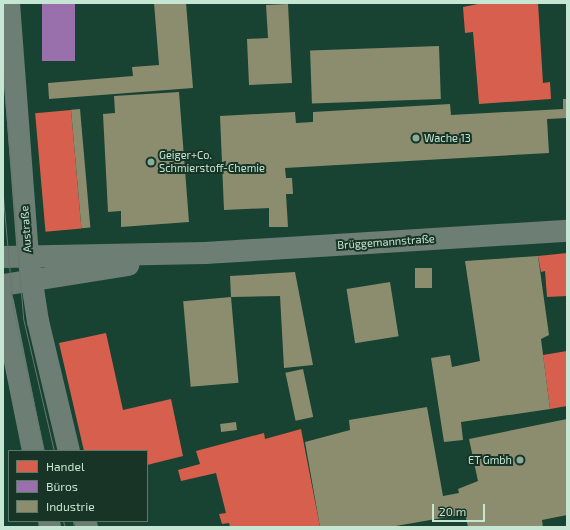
<!DOCTYPE html>
<html>
<head>
<meta charset="utf-8">
<style>
  body { margin:0 }
  #map { position:relative; width:570px; height:530px; overflow:hidden; background:#184333; font-family:"Exo 2",sans-serif }
  div>[style] { position:absolute }
  .shops>* { inset:0; background:#d6604d; transform-origin:0 0 }
  .offices>* { inset:0; background:#9970ab; transform-origin:0 0 }
  .industry>* { inset:0; background:#8c8c6e; transform-origin:0 0 }
  .secondary>* { height:22px; margin:-11px; padding:0 11px; transform-origin:11px; border-radius:11px; background:#6d7e75 }
  .tram>* { height:1px; margin:-0.5px; padding:0 0.5px; transform-origin:0.5px; border-radius:0.5px; background:#667870 }
  .dots>* { width:11px; height:11px; translate:-50% -50%; box-sizing:border-box; border:2px solid #183426; border-radius:50% }
  span { translate:-50% -50%; white-space:nowrap; text-align:center; line-height:1.15; -webkit-text-stroke:4px #183426; paint-order:stroke }
  .poi-label { font-size:11px; color:#c5e6d3 }
  .left { translate:0 -50%; text-align:left }
  .right { translate:-100% -50%; text-align:right }
  .street-label { font-size:11px; color:#c5e6d3 }
  .frame { position:absolute; inset:0; border:4px solid #c5e6d3; pointer-events:none }
  .legend { position:absolute; left:8px; top:450px; width:140px; height:72px; box-sizing:border-box; background:#183426; border:1px solid #5d7b6b; margin:0; padding:5px 7px; list-style:none; font-size:12px; color:#c5e6d3 }
  .legend li { display:flex; align-items:center; gap:8px; height:20px }
  .legend b { width:20px; border:1px solid #5d7b6b }
  .scale { position:absolute; left:432px; top:504px; width:53px; height:18px; box-sizing:border-box; border:2px solid #c5e6d3; border-top:0; padding-left:5px; font-size:12px; line-height:14px; white-space:nowrap; color:#c5e6d3; -webkit-text-stroke:3px #183426; paint-order:stroke }
</style>
</head>
<body>
<div id="map">
  <div class="shops">
    <div style="clip-path:polygon(483px 3px,538px 3px,543px 83px,550px 82px,551px 99px,479px 104px,473px 32px,465px 33px,463px 7px)"></div>
    <div style="left:71px;top:110px;width:119px;height:36px;rotate:85deg"></div>
    <div style="clip-path:polygon(567px 253px,567px 296px,547px 297px,545px 271px,541px 272px,538px 256px)"></div>
    <div style="clip-path:polygon(106px 333px,123px 410px,171px 399px,183px 456px,147px 465px,147px 451px,84px 451px,59px 343px)"></div>
    <div style="clip-path:polygon(567px 351px,567px 406px,550px 409px,543px 355px)"></div>
    <div style="clip-path:polygon(301px 429px,320px 527px,230px 527px,229px 523px,222px 524px,219px 514px,226px 513px,216px 473px,181px 481px,178px 470px,200px 464px,196px 451px,264px 433px,265px 439px)"></div>
  </div>
  <div class="offices">
    <div style="left:42px;top:3px;width:33px;height:58px"></div>
  </div>
  <div class="industry">
    <div style="clip-path:polygon(154px 3px,186px 3px,193px 88px,49px 99px,48px 83px,133px 76px,132px 67px,159px 65px)"></div>
    <div style="clip-path:polygon(288px 4px,292px 83px,249px 85px,247px 39px,268px 38px,266px 5px)"></div>
    <div style="left:439px;top:46px;width:53px;height:129px;rotate:88deg"></div>
    <div style="clip-path:polygon(179px 92px,189px 222px,121px 227px,121px 211px,108px 212px,103px 114px,115px 113px,114px 96px)"></div>
    <div style="clip-path:polygon(563px 99px,567px 99px,567px 118px,547px 119px,549px 153px,285px 168px,286px 178px,292px 178px,293px 194px,286px 194px,288px 227px,269px 227px,269px 208px,224px 210px,220px 116px,295px 112px,296px 123px,313px 122px,313px 112px,450px 104px,451px 115px,563px 109px)"></div>
    <div style="left:80px;top:109px;width:119px;height:9px;rotate:85deg"></div>
    <div style="clip-path:polygon(538px 256px,549px 335px,541px 339px,550px 409px,461px 422px,463px 440px,444px 442px,431px 358px,450px 355px,452px 367px,480px 361px,465px 261px)"></div>
    <div style="left:432px;top:268px;width:20px;height:17px;rotate:90deg"></div>
    <div style="clip-path:polygon(295px 272px,313px 365px,284px 368px,280px 296px,231px 297px,230px 276px)"></div>
    <div style="left:390px;top:282px;width:55px;height:44px;rotate:81deg"></div>
    <div style="left:231px;top:297px;width:86px;height:48px;rotate:85deg"></div>
    <div style="left:303px;top:369px;width:49px;height:18px;rotate:78deg"></div>
    <div style="clip-path:polygon(427px 407px,443px 496px,459px 493px,458px 489px,478px 481px,469px 439px,567px 419px,567px 515px,542px 520px,543px 527px,468px 527px,465px 514px,390px 527px,320px 527px,305px 442px,350px 430px,349px 420px)"></div>
    <div style="left:236px;top:422px;width:8px;height:16px;rotate:83deg"></div>
  </div>
  <div class="secondary">
    <div style="left:9px;top:3px;width:254px;rotate:85.7deg"></div>
    <div style="left:28px;top:256px;width:66px;rotate:81.3deg"></div>
    <div style="left:38px;top:321px;width:134px;rotate:76.6deg"></div>
    <div style="left:3px;top:257px;width:202px;rotate:-1.1deg"></div>
    <div style="left:205px;top:253px;width:363px;rotate:-3.5deg"></div>
    <div style="left:3px;top:285px;width:127px;rotate:-9.1deg"></div>
    <div style="left:3px;top:302px;width:152px;rotate:78.6deg"></div>
    <div style="left:49px;top:521px;width:6px;rotate:81deg"></div>
    <div style="left:85px;top:521px;width:6px;rotate:72deg"></div>
  </div>
  <div class="tram">
    <div style="left:3px;top:73px;width:246px;rotate:85.3deg"></div>
    <div style="left:23px;top:318px;width:137px;rotate:76.9deg"></div>
    <div style="left:3px;top:197px;width:111px;rotate:84.9deg"></div>
    <div style="left:13px;top:308px;width:146px;rotate:77.8deg"></div>
    <div style="left:63px;top:521px;width:6px;rotate:72deg"></div>
    <div style="left:73px;top:521px;width:6px;rotate:81deg"></div>
  </div>
  <div class="dots">
    <div style="left:416px;top:138px;background:#88ad9b"></div>
    <div style="left:151px;top:162px;background:#88ad9b"></div>
    <div style="left:520px;top:460px;background:#88ad9b"></div>
  </div>
  <div class="poi-label">
    <span class="left" style="left:424px;top:138px">Wache 13</span>
    <span class="left" style="left:159px;top:162px">Geiger+Co.<br>Schmierstoff-Chemie</span>
    <span class="right" style="left:512px;top:460px">ET Gmbh</span>
  </div>
  <div class="street-label">
    <span style="left:26px;top:229px;rotate:-94deg">Austraße</span>
    <span style="left:386px;top:242px;rotate:-4deg">Brüggemannstraße</span>
  </div>
  <div class="frame"></div>
  <ul class="legend">
  <li><b style="height:11px;background:#d6604d"></b>Handel</li>
  <li><b style="height:11px;background:#9970ab"></b>Büros</li>
  <li><b style="height:11px;background:#8c8c6e"></b>Industrie</li>
  </ul>
  <div class="scale">20 m</div>
</div>
</body>
</html>
